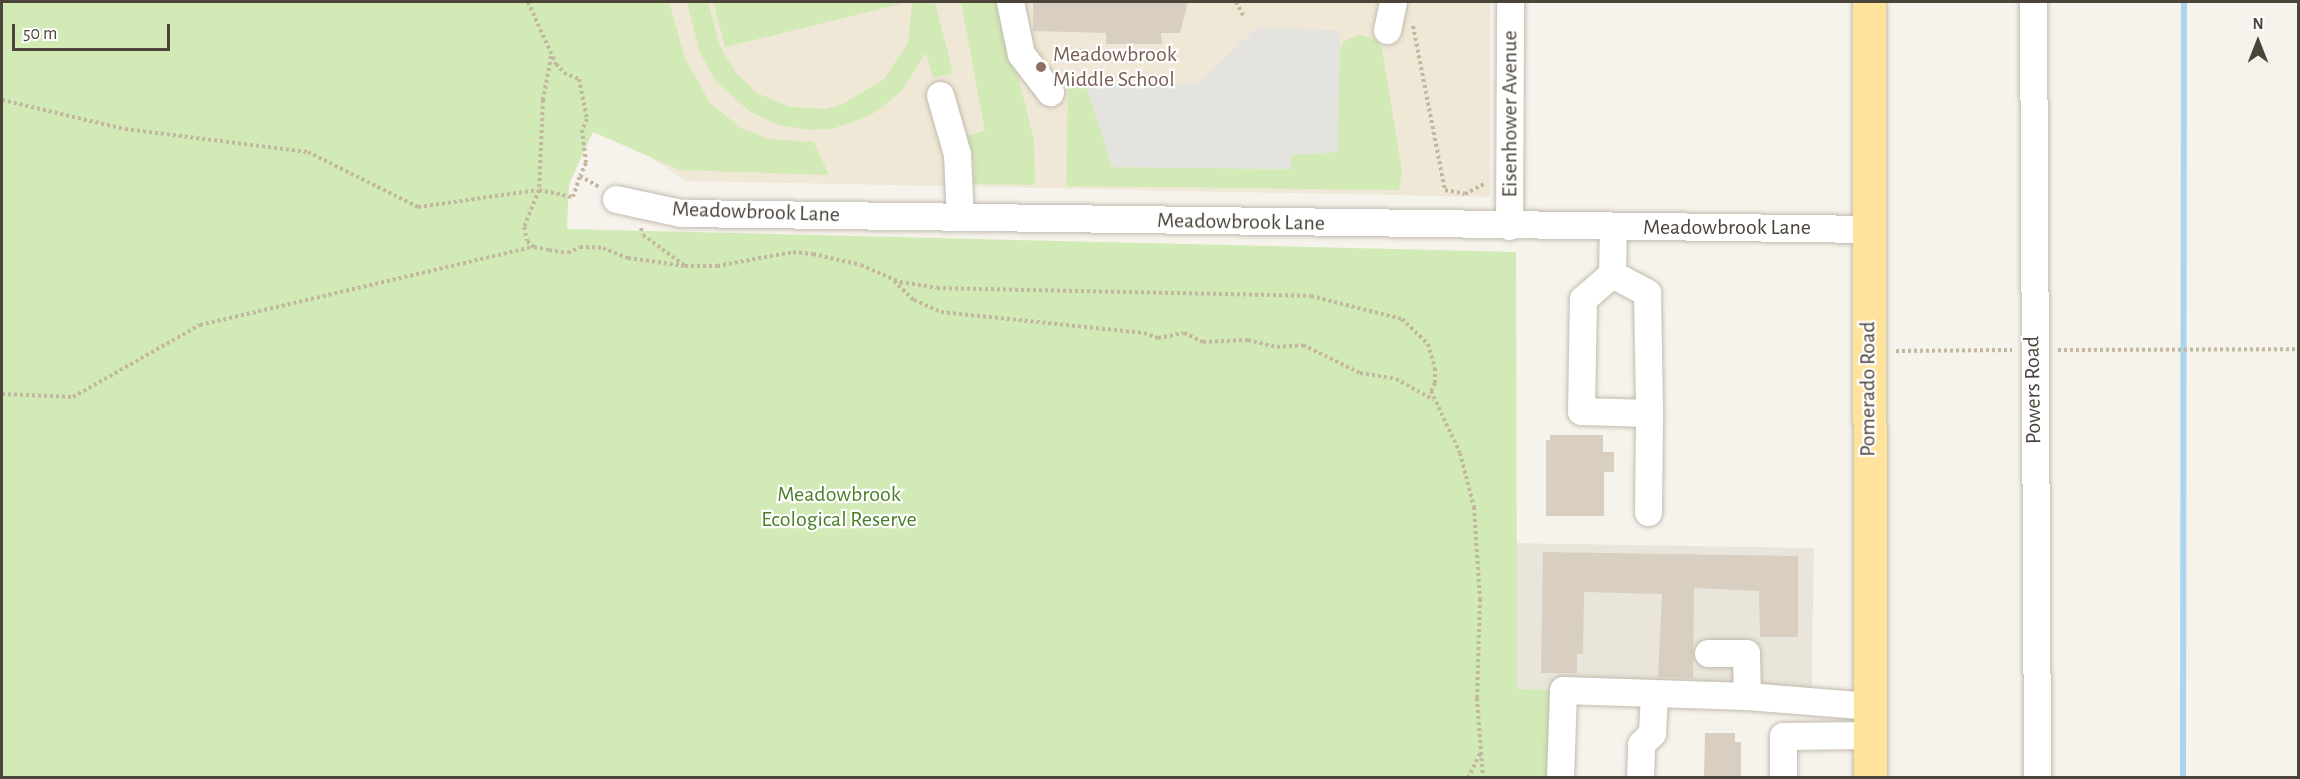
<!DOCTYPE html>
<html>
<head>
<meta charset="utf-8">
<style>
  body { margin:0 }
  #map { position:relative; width:2300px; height:779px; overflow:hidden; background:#f6f3ec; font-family:"Alegreya Sans",sans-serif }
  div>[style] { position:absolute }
  .residential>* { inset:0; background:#eae5da; transform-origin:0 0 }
  .education>* { inset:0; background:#efe8d6 }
  .green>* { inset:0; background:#d2eab5 }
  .parking>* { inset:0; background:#e5e3e0 }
  .stream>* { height:6px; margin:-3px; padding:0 3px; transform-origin:3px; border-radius:3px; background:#a9d4f2 }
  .building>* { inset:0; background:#d8cfc1 }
  .path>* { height:4px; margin-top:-2px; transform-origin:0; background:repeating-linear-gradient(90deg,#c4b79f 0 3px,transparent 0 6px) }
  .roads { filter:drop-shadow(0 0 2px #c2bbae) drop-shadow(0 0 2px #c2bbae) }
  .minor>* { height:27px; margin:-13.5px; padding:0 13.5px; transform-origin:13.5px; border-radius:13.5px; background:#fff }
  .major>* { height:33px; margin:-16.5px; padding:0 16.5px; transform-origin:16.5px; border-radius:16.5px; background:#ffe39c }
  .dots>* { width:16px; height:16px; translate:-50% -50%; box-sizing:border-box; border:3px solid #fff; border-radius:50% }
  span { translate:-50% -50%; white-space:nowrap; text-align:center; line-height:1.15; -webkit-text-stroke:4.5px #fff; paint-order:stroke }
  .education-label { font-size:22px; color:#785e54 }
  .left { translate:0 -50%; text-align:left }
  .street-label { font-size:22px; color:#4b4439 }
  .park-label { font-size:22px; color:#4a7f2a }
  .frame { position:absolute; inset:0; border:3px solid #4b4439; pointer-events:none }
  .north { position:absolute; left:2228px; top:12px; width:60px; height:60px; -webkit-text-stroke:4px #fff; paint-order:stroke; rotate:0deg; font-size:16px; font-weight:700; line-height:24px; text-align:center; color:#4b4439 }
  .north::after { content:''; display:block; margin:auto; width:21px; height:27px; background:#4b4439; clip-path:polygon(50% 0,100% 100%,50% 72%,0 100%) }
  .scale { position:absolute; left:12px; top:24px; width:158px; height:27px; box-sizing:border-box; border:3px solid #4b4439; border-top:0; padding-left:8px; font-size:18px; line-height:21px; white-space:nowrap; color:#4b4439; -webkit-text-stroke:4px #fff; paint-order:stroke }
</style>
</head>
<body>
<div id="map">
  <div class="residential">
    <div style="left:1516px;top:543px;width:298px;height:146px;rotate:1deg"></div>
  </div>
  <div class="education">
    <div style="clip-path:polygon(591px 2px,1490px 2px,1490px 197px,686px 181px,645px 154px)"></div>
  </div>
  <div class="green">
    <div style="clip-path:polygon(2px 2px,669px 2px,685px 58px,710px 103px,741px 128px,768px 139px,814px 142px,829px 175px,680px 170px,593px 132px,569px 184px,567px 229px,1516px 252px,1517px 689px,1563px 690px,1559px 777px,2px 778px)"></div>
    <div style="clip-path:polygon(687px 2px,708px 2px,720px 47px,737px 74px,757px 93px,790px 107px,826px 109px,843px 104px,884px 79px,908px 43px,912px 2px,935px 2px,953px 73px,933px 78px,926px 53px,901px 92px,871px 115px,835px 128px,812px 130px,779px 125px,750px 112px,716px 81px,700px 53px)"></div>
    <div style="clip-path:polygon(713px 2px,908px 2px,725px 47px)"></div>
    <div style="clip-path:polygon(961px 2px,999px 2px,1034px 140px,1035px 185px,974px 184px,974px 163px,967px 136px,985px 131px)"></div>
    <div style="clip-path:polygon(1360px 35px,1377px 40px,1382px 49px,1402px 171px,1399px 190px,1066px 186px,1068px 88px,1075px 81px,1086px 86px,1113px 167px,1291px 169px,1291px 155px,1340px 50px,1344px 41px)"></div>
  </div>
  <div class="parking">
    <div style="clip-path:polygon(1257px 28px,1340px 30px,1338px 152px,1291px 155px,1291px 169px,1112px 167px,1085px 82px,1197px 84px)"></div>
  </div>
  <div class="stream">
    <div style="left:2183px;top:778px;width:776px;rotate:-89.93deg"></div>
  </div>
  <div class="building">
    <div style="clip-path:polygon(1033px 2px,1188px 2px,1180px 33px,1161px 33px,1162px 44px,1106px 44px,1106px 33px,1033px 31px)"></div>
    <div style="clip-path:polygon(1550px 435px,1603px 435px,1603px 452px,1614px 452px,1614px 472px,1604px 472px,1604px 516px,1546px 516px,1546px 440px,1550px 440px)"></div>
    <div style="clip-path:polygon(1543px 552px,1798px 556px,1798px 637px,1760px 637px,1759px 591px,1694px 588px,1693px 678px,1658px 677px,1662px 594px,1584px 592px,1583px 654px,1577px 654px,1577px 673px,1541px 673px)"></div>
    <div style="clip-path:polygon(1705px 733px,1735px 733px,1735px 742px,1741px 742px,1741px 777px,1704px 777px)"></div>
  </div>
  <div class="path">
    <div style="left:528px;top:2px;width:68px;rotate:65.7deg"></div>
    <div style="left:556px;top:64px;width:12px;rotate:48deg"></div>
    <div style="left:564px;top:73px;width:16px;rotate:22deg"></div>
    <div style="left:579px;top:79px;width:41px;rotate:78.7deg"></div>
    <div style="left:587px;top:119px;width:12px;rotate:114deg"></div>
    <div style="left:582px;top:130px;width:33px;rotate:83deg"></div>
    <div style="left:586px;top:163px;width:14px;rotate:115deg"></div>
    <div style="left:580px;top:176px;width:22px;rotate:30deg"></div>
    <div style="left:1236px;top:2px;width:18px;rotate:61deg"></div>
    <div style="left:1413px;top:26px;width:167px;rotate:79deg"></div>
    <div style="left:1445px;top:190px;width:20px;rotate:11deg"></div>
    <div style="left:1465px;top:194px;width:21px;rotate:-28deg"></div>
    <div style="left:551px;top:56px;width:45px;rotate:100.3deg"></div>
    <div style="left:543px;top:100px;width:90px;rotate:92.5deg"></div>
    <div style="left:539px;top:190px;width:35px;rotate:12deg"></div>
    <div style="left:573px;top:197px;width:22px;rotate:-72deg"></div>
    <div style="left:2px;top:100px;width:126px;rotate:13.3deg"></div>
    <div style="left:125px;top:129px;width:184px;rotate:7.2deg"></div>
    <div style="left:308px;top:152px;width:123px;rotate:26.6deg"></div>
    <div style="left:418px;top:207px;width:121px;rotate:-8.1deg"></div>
    <div style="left:539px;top:190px;width:40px;rotate:112deg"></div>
    <div style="left:524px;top:227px;width:14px;rotate:78deg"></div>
    <div style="left:527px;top:241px;width:9px;rotate:41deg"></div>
    <div style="left:534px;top:247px;width:15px;rotate:11deg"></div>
    <div style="left:549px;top:250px;width:19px;rotate:9deg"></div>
    <div style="left:568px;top:253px;width:13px;rotate:-27deg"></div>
    <div style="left:580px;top:247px;width:23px;rotate:2deg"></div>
    <div style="left:603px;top:248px;width:27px;rotate:22deg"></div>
    <div style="left:628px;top:258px;width:58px;rotate:8deg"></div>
    <div style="left:685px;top:266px;width:32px"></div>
    <div style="left:717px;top:266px;width:77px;rotate:-10.4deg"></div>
    <div style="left:793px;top:252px;width:20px;rotate:6deg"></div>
    <div style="left:813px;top:254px;width:49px;rotate:12.9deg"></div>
    <div style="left:861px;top:265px;width:43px;rotate:23.6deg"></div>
    <div style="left:900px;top:282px;width:37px;rotate:9deg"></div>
    <div style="left:937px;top:288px;width:374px;rotate:1.2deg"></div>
    <div style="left:1311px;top:296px;width:94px;rotate:14.2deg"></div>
    <div style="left:1402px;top:319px;width:36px;rotate:44deg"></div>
    <div style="left:1428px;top:344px;width:25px;rotate:74deg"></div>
    <div style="left:1435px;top:368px;width:15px;rotate:90deg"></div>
    <div style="left:1435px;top:383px;width:9px;rotate:117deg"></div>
    <div style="left:1431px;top:391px;width:68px;rotate:64.9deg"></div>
    <div style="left:1460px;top:453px;width:56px;rotate:75.5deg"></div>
    <div style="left:1474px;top:507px;width:92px;rotate:86.3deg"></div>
    <div style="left:1480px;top:599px;width:99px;rotate:91.7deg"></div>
    <div style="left:1477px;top:698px;width:80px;rotate:85.7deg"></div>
    <div style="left:641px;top:228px;width:7px;rotate:74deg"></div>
    <div style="left:643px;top:235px;width:51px;rotate:36.2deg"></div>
    <div style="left:894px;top:281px;width:28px;rotate:44deg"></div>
    <div style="left:914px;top:300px;width:30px;rotate:24deg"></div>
    <div style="left:941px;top:312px;width:204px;rotate:5.9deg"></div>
    <div style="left:1144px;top:333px;width:15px;rotate:20deg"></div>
    <div style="left:1158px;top:338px;width:26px;rotate:-11deg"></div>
    <div style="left:1184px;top:333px;width:21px;rotate:25deg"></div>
    <div style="left:1203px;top:342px;width:45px;rotate:-2.5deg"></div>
    <div style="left:1248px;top:340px;width:30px;rotate:14deg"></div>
    <div style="left:1277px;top:347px;width:26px;rotate:-4deg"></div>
    <div style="left:1303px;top:345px;width:64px;rotate:26.2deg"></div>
    <div style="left:1360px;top:373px;width:36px;rotate:9deg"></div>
    <div style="left:1396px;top:379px;width:43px;rotate:28.9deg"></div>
    <div style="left:2058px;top:350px;width:240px;rotate:-0.2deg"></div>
    <div style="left:1896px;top:351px;width:116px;rotate:-0.5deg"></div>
    <div style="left:2px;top:394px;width:71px;rotate:2.4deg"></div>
    <div style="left:73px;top:397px;width:146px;rotate:-29.6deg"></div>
    <div style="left:200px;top:325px;width:342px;rotate:-13.2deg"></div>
    <div style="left:1468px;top:778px;width:30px;rotate:-64deg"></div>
  </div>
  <div class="roads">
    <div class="minor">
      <div style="left:1010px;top:2px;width:53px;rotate:78.1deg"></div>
      <div style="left:1021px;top:54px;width:48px;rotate:52.7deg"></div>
      <div style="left:2033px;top:2px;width:776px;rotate:89.7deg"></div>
      <div style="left:1387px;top:30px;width:29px;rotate:-78deg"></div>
      <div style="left:940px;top:95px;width:61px;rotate:73.9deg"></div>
      <div style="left:957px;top:154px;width:63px;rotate:87.3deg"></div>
      <div style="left:616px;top:199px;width:66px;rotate:12.2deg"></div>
      <div style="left:681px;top:213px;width:1187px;rotate:0.77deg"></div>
      <div style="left:1509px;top:226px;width:224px;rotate:-89.7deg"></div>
      <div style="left:1612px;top:274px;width:40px;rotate:28deg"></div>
      <div style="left:1647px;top:293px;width:120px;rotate:89deg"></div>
      <div style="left:1649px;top:413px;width:68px;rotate:-178.3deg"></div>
      <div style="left:1581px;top:411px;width:112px;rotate:-89deg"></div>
      <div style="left:1583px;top:299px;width:38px;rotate:-41deg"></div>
      <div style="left:1612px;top:274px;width:47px;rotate:-88.8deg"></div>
      <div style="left:1648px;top:512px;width:99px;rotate:-89.4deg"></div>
      <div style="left:1708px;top:653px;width:38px"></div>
      <div style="left:1746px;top:653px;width:43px;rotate:88.7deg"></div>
      <div style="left:1747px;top:696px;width:123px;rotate:4.6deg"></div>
      <div style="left:1560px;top:778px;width:88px;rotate:-88deg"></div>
      <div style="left:1563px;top:690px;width:184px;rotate:1.9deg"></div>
      <div style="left:1640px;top:778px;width:34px;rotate:-88deg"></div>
      <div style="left:1641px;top:744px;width:16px;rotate:-45deg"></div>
      <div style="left:1652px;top:733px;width:40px;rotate:-87.1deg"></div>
      <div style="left:1783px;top:778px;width:42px;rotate:-90deg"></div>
      <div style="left:1783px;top:736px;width:87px;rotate:-0.7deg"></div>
    </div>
    <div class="major">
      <div style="left:1869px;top:2px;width:776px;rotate:89.93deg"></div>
    </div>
  </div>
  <div class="dots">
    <div style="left:1041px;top:67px;background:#8d6e63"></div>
  </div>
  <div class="education-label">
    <span class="left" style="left:1053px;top:67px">Meadowbrook<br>Middle School</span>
  </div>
  <div class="street-label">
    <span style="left:1510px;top:114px;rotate:-90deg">Eisenhower Avenue</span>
    <span style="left:756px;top:212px;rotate:2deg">Meadowbrook Lane</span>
    <span style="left:1241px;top:222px;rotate:1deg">Meadowbrook Lane</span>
    <span style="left:1727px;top:228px">Meadowbrook Lane</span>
    <span style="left:1868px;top:389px;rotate:-90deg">Pomerado Road</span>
    <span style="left:2033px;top:390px;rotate:-91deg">Powers Road</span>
  </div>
  <div class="park-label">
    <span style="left:839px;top:507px">Meadowbrook<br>Ecological Reserve</span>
  </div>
  <div class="frame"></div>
  <div class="north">N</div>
  <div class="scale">50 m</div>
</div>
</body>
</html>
